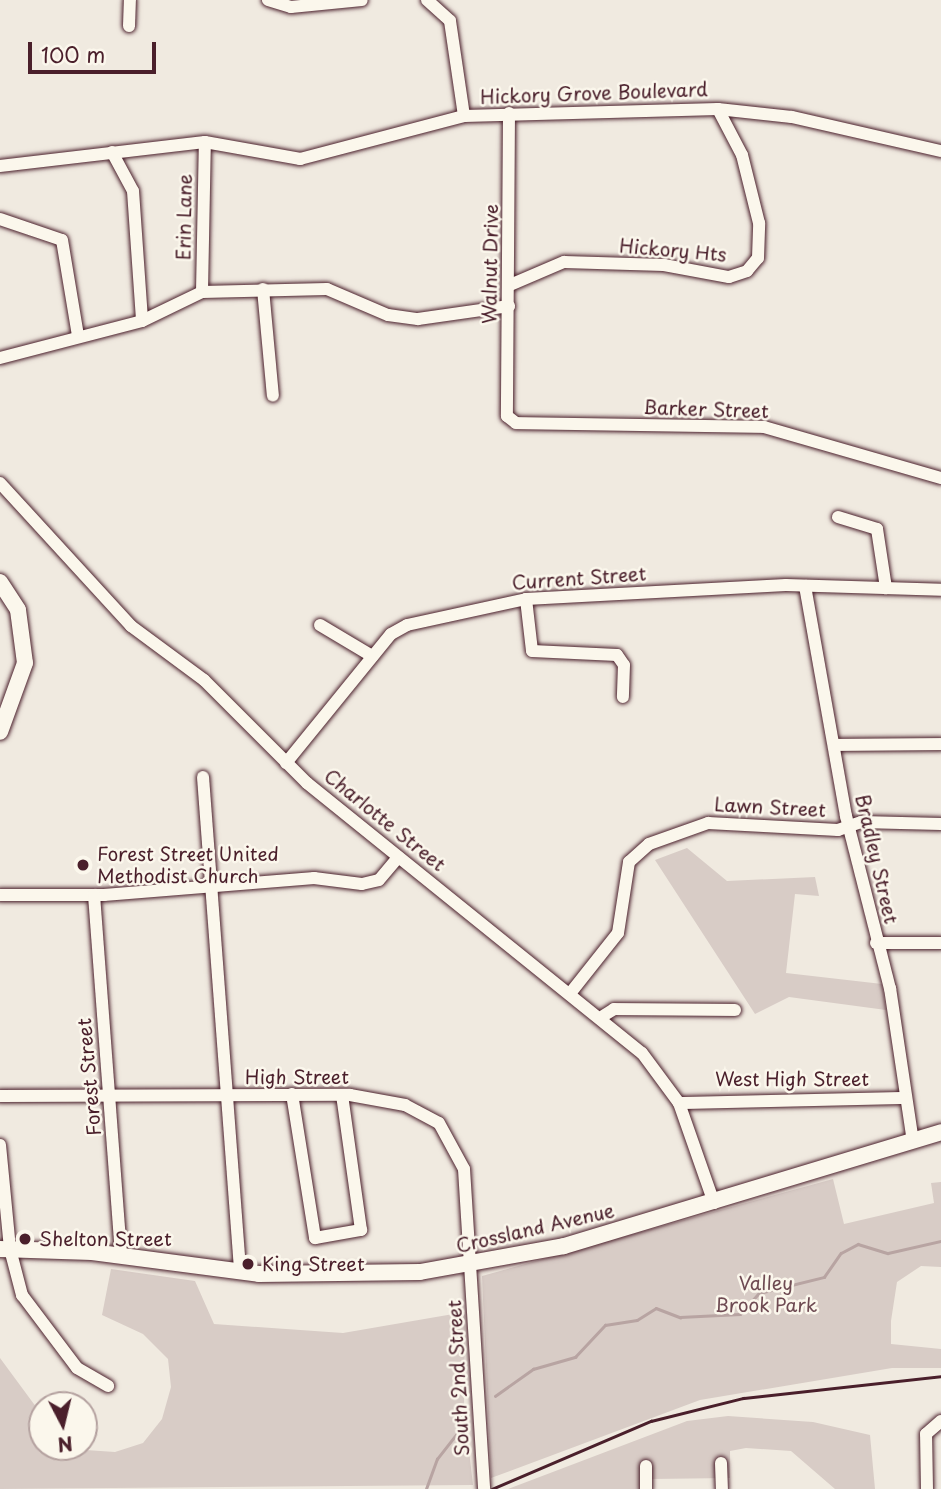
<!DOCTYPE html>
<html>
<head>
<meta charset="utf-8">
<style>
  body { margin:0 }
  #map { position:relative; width:941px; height:1489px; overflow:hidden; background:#f0eae0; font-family:"Playpen Sans",sans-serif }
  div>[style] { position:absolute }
  .green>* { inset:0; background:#d8ccc6 }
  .stream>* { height:2.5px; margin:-1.25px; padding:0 1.25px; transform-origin:1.25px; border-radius:1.25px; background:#b8a4a2 }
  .roads { filter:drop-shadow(0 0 2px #4a1f2b) drop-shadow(0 0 2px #4a1f2b) }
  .minor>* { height:12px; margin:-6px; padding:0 6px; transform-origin:6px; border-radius:6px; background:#fbf7ec }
  .major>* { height:16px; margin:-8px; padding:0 8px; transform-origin:8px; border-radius:8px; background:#fbf7ec }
  .rail>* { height:2.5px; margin:-1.25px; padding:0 1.25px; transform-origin:1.25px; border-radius:1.25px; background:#4a1f2b }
  .dots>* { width:19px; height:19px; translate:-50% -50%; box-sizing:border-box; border:4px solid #fbf7ec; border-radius:50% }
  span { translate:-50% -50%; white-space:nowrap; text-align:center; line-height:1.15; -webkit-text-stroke:5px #fbf7ec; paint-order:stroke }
  .street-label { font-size:19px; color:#4a1f2b }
  .poi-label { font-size:19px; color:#4a1f2b }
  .left { translate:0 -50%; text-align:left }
  .park-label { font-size:19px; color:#6e4a52 }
  .north { position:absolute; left:28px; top:1391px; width:70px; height:70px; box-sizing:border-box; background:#fbf7ec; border:2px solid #b4a19f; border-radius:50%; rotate:173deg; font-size:19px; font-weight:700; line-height:28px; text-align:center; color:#4a1f2b }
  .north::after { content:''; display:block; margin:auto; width:24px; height:32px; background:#4a1f2b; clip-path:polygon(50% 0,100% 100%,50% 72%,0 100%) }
  .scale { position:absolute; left:28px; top:42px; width:128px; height:32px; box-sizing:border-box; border:4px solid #4a1f2b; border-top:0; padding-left:9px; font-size:21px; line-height:24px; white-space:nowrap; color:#4a1f2b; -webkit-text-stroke:5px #fbf7ec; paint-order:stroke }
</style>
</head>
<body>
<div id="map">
  <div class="green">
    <div style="clip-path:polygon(687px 848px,727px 881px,815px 877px,819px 896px,795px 894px,786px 973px,882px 984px,886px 1010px,789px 997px,755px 1014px,655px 860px)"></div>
    <div style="clip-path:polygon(833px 1179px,844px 1224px,934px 1203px,931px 1183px,941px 1182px,941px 1267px,921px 1266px,897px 1282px,891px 1321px,891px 1344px,941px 1349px,941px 1368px,892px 1368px,700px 1400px,491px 1478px,482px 1276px)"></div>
    <div style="clip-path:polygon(111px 1269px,195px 1281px,214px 1324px,343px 1333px,465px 1312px,464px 1407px,473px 1485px,0 1489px,0 1358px,42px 1415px,42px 1447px,115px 1452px,143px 1443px,162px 1419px,171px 1387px,168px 1359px,143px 1334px,102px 1315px)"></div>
    <div style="clip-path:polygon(728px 1416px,813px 1422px,870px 1435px,875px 1489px,835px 1489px,791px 1451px,746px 1448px,730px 1451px,730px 1478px,651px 1479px,651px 1489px,508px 1489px,687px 1421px)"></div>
  </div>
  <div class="stream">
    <div style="left:495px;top:1396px;width:47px;rotate:-35.4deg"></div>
    <div style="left:533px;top:1369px;width:44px;rotate:-15.9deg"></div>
    <div style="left:575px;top:1357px;width:44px;rotate:-46.8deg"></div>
    <div style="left:605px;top:1325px;width:32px;rotate:-9deg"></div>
    <div style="left:637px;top:1320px;width:22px;rotate:-32deg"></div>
    <div style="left:656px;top:1308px;width:26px;rotate:21deg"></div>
    <div style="left:680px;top:1317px;width:60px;rotate:-2.9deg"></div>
    <div style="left:740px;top:1314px;width:28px;rotate:-48deg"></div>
    <div style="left:759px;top:1293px;width:67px;rotate:-13.8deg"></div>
    <div style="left:824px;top:1277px;width:29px;rotate:-55deg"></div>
    <div style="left:841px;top:1253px;width:19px;rotate:-28deg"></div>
    <div style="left:858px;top:1244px;width:31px;rotate:17deg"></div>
    <div style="left:888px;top:1253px;width:54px;rotate:-12.8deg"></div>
    <div style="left:426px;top:1489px;width:32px;rotate:-70deg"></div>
    <div style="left:437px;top:1459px;width:36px;rotate:-52deg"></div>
  </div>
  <div class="roads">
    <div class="minor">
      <div style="left:268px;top:0;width:24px;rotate:17deg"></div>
      <div style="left:291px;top:7px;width:71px;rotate:-5.6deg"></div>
      <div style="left:427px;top:0;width:31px;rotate:42deg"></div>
      <div style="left:450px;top:21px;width:96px;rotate:81.6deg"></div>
      <div style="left:129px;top:26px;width:26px;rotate:-88deg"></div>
      <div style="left:509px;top:113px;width:303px;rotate:90.4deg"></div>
      <div style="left:507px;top:416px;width:11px;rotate:38deg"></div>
      <div style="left:516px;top:423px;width:248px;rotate:0.9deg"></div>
      <div style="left:764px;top:427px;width:184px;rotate:16.1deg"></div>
      <div style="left:112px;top:152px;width:44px;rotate:61.7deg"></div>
      <div style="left:133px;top:191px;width:130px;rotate:86deg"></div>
      <div style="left:0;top:166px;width:206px;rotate:-6.7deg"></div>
      <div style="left:205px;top:142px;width:97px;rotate:10.1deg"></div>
      <div style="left:300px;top:159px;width:170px;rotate:-14.7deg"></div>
      <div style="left:464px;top:116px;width:254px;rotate:-1.6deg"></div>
      <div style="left:718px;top:109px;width:74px;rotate:6.2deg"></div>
      <div style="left:792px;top:117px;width:153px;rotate:12.9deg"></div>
      <div style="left:0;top:219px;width:65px;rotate:18.7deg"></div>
      <div style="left:62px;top:240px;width:97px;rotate:80.5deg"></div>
      <div style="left:510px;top:285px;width:59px;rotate:-23.1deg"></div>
      <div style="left:564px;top:262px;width:100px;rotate:1.7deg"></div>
      <div style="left:664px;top:265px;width:66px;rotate:10.5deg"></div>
      <div style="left:729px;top:277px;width:19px;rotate:-18deg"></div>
      <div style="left:747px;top:271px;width:17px;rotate:-50deg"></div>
      <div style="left:758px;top:258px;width:35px;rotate:-88deg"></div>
      <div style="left:759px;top:223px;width:70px;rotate:-104deg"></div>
      <div style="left:742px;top:155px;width:52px;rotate:-117.6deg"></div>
      <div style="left:263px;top:289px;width:107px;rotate:84.7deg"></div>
      <div style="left:202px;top:292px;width:150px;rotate:-88.9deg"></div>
      <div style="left:0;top:358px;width:147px;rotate:-14.6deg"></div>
      <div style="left:142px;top:321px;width:67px;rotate:-25.8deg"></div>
      <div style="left:202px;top:292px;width:125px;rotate:-1.4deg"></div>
      <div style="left:327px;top:289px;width:66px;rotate:23.1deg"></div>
      <div style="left:388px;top:315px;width:30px;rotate:8deg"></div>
      <div style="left:418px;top:319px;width:92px;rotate:-8.1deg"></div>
      <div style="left:0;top:483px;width:194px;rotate:47.5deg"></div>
      <div style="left:131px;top:626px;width:91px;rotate:36.5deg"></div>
      <div style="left:204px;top:680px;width:146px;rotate:45deg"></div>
      <div style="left:307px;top:783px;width:430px;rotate:38.9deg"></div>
      <div style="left:642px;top:1053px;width:62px;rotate:53.5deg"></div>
      <div style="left:679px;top:1103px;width:106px;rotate:70.7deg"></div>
      <div style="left:838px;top:517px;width:41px;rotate:17.1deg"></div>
      <div style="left:877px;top:529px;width:60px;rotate:81.3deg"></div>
      <div style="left:805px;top:586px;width:234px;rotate:79.9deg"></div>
      <div style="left:846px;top:816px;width:178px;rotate:75.7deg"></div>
      <div style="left:890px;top:988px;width:155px;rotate:81.5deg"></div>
      <div style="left:526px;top:599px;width:52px;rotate:83.4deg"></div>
      <div style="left:532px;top:651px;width:85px;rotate:2.7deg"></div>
      <div style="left:617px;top:655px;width:12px;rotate:55deg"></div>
      <div style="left:624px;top:665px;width:32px;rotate:92deg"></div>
      <div style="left:320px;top:625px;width:61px;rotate:30.8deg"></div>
      <div style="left:834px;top:745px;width:107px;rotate:-0.5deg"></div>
      <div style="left:286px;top:763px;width:166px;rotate:-50.9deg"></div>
      <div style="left:391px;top:634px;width:18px;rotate:-29deg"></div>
      <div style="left:407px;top:625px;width:122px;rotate:-12.3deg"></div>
      <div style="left:526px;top:599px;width:260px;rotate:-3.1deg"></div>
      <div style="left:786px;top:585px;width:155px;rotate:1.8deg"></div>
      <div style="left:203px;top:777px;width:497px;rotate:85.7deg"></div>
      <div style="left:0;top:895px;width:104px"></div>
      <div style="left:104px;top:895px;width:211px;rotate:-4.6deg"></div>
      <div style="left:314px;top:878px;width:48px;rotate:7.1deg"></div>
      <div style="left:362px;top:884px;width:17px;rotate:-13deg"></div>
      <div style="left:379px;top:880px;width:30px;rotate:-50deg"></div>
      <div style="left:94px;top:895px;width:362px;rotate:85.7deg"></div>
      <div style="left:876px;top:943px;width:65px"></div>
      <div style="left:572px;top:991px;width:74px;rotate:-51.6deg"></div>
      <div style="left:618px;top:933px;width:72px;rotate:-81.2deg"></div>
      <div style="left:629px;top:862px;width:27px;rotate:-42deg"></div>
      <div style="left:649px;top:844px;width:63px;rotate:-19.6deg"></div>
      <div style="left:708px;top:823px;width:130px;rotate:3.1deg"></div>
      <div style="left:838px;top:830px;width:24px;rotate:-19deg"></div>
      <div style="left:861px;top:822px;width:80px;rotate:1.4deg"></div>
      <div style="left:603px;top:1016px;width:13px;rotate:-32deg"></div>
      <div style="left:614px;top:1009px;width:121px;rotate:0.5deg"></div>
      <div style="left:292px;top:1094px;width:146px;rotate:80.9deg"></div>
      <div style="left:315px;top:1238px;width:47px;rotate:-9.9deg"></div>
      <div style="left:361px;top:1230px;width:136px;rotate:-98deg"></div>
      <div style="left:0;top:1096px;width:350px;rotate:-0.2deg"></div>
      <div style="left:350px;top:1095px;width:56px;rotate:10.3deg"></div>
      <div style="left:405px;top:1105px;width:38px;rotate:28deg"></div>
      <div style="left:439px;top:1123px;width:52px;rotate:61.5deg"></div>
      <div style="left:464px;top:1169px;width:321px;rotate:86.4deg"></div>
      <div style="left:679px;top:1103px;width:227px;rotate:-1.3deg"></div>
      <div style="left:0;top:1145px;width:104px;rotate:84.5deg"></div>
      <div style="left:10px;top:1249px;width:48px;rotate:75.4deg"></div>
      <div style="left:22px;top:1295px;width:91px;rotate:53deg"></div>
      <div style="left:77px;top:1368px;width:36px;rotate:30deg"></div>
      <div style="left:721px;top:1463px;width:26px;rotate:88deg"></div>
      <div style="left:646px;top:1466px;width:23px;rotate:90deg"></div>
      <div style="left:927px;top:1489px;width:55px;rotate:-91deg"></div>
      <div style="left:926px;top:1434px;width:20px;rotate:-41deg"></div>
    </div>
    <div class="major">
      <div style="left:0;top:582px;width:33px;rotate:57deg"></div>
      <div style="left:18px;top:610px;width:53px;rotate:82.5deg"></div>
      <div style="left:25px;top:663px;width:73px;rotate:109.9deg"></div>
      <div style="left:0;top:1249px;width:92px;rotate:1.9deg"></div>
      <div style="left:92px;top:1252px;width:168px;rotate:7.5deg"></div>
      <div style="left:259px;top:1274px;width:161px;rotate:-0.7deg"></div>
      <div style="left:420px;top:1272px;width:146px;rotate:-10.2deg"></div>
      <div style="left:564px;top:1246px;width:394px;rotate:-16.8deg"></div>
    </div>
  </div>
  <div class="rail">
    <div style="left:492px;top:1489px;width:173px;rotate:-23.2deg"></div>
    <div style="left:651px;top:1421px;width:95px;rotate:-14deg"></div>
    <div style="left:743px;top:1398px;width:199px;rotate:-6.3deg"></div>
  </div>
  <div class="dots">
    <div style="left:83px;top:865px;background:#4a1f2b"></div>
    <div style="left:25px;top:1239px;background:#4a1f2b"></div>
    <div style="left:248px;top:1264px;background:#4a1f2b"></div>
  </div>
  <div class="street-label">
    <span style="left:594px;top:93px;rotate:-2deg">Hickory Grove Boulevard</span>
    <span style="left:184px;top:217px;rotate:-89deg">Erin Lane</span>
    <span style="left:673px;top:250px;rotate:5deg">Hickory Hts</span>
    <span style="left:490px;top:264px;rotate:-89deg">Walnut Drive</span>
    <span style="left:706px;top:409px;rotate:2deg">Barker Street</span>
    <span style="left:579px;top:578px;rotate:-4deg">Current Street</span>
    <span style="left:770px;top:807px;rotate:3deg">Lawn Street</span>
    <span style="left:385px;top:820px;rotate:39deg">Charlotte Street</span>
    <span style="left:877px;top:859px;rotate:77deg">Bradley Street</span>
    <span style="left:89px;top:1077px;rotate:-95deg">Forest Street</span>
    <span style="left:297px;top:1077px">High Street</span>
    <span style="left:792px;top:1079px">West High Street</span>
    <span style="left:535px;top:1228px;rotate:-13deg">Crossland Avenue</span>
    <span style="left:458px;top:1378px;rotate:-93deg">South 2nd Street</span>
  </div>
  <div class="poi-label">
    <span class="left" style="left:97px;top:865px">Forest Street United<br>Methodist Church</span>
    <span class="left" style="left:39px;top:1239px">Shelton Street</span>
    <span class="left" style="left:262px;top:1264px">King Street</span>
  </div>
  <div class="park-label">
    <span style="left:766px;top:1294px">Valley<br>Brook Park</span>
  </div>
  <div class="north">N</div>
  <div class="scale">100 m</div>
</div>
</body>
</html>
